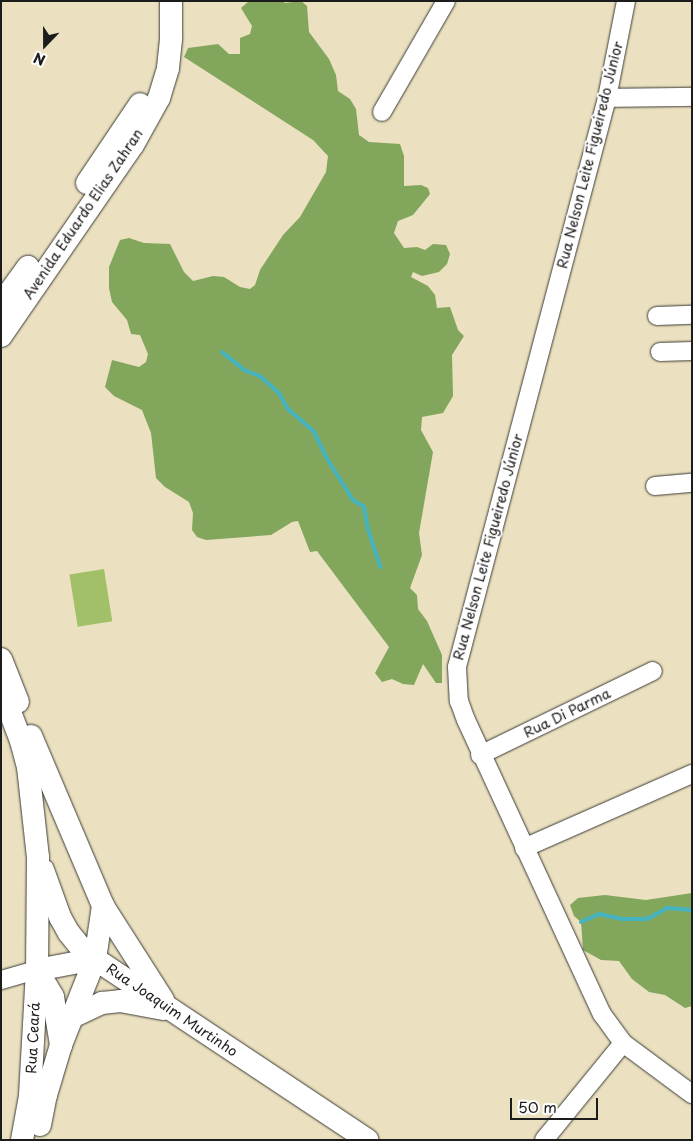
<!DOCTYPE html>
<html>
<head>
<meta charset="utf-8">
<style>
  body { margin:0 }
  #map { position:relative; width:693px; height:1141px; overflow:hidden; background:#ebe1c0; font-family:"Playpen Sans",sans-serif }
  div>[style] { position:absolute }
  .green>* { inset:0; background:#a2c068; transform-origin:0 0 }
  .forest>* { inset:0; background:#81a65c }
  .stream>* { height:4px; margin:-2px; padding:0 2px; transform-origin:2px; border-radius:2px; background:#46b4c0 }
  .roads { filter:drop-shadow(0 0 1px #3b3a35) drop-shadow(0 0 1px #3b3a35) }
  .minor>* { height:18px; margin:-9px; padding:0 9px; transform-origin:9px; border-radius:9px; background:#fff }
  .major>* { height:22px; margin:-11px; padding:0 11px; transform-origin:11px; border-radius:11px; background:#fff }
  span { translate:-50% -50%; white-space:nowrap; text-align:center; line-height:1.15; -webkit-text-stroke:4px #fff; paint-order:stroke }
  .street-label { font-size:14px; color:#1c1c1c }
  .frame { position:absolute; inset:0; border:2px solid #1c1c1c; pointer-events:none }
  .north { position:absolute; left:20px; top:20px; width:50px; height:50px; -webkit-text-stroke:4px #fff; paint-order:stroke; rotate:202deg; font-size:14px; font-weight:700; line-height:20px; text-align:center; color:#1c1c1c }
  .north::after { content:''; display:block; margin:auto; width:18px; height:22px; background:#1c1c1c; clip-path:polygon(50% 0,100% 100%,50% 72%,0 100%) }
  .scale { position:absolute; left:510px; top:1098px; width:88px; height:22px; box-sizing:border-box; border:2px solid #1c1c1c; border-top:0; padding-left:6px; font-size:15px; line-height:18px; white-space:nowrap; color:#1c1c1c; -webkit-text-stroke:4px #fff; paint-order:stroke }
</style>
</head>
<body>
<div id="map">
  <div class="green">
    <div style="left:104px;top:569px;width:53px;height:35px;rotate:81deg"></div>
  </div>
  <div class="forest">
    <div style="clip-path:polygon(249px 1px,283px 1px,285px 3px,301px 1px,307px 6px,309px 32px,329px 59px,336px 75px,338px 91px,350px 99px,356px 109px,359px 135px,369px 142px,400px 144px,404px 156px,404px 186px,421px 185px,428px 188px,430px 194px,413px 215px,398px 221px,394px 233px,404px 248px,417px 247px,425px 250px,433px 244px,446px 245px,450px 254px,447px 264px,439px 272px,422px 276px,413px 272px,411px 277px,428px 286px,435px 295px,437px 308px,450px 307px,458px 330px,464px 336px,452px 355px,453px 396px,443px 413px,422px 417px,421px 430px,433px 452px,419px 533px,422px 555px,410px 588px,417px 595px,418px 609px,427px 621px,442px 655px,442px 683px,436px 683px,423px 664px,414px 685px,403px 684px,392px 679px,382px 682px,375px 673px,389px 647px,317px 551px,310px 552px,298px 521px,292px 522px,271px 535px,206px 540px,197px 537px,192px 530px,193px 513px,189px 502px,165px 487px,156px 478px,151px 433px,142px 410px,114px 396px,105px 387px,112px 360px,139px 367px,146px 362px,148px 354px,140px 335px,131px 334px,127px 320px,112px 302px,109px 288px,109px 267px,120px 240px,129px 238px,144px 243px,170px 244px,184px 272px,193px 281px,213px 276px,224px 277px,240px 287px,250px 289px,255px 285px,260px 270px,283px 235px,300px 217px,326px 172px,328px 156px,313px 140px,184px 57px,188px 48px,218px 44px,229px 54px,240px 54px,240px 38px,250px 34px,252px 26px,241px 8px)"></div>
    <div style="clip-path:polygon(692px 893px,692px 1006px,685px 1008px,665px 995px,649px 992px,632px 979px,619px 961px,601px 960px,583px 950px,581px 922px,574px 916px,570px 905px,578px 898px,605px 895px,646px 900px)"></div>
  </div>
  <div class="stream">
    <div style="left:222px;top:352px;width:28px;rotate:39deg"></div>
    <div style="left:244px;top:370px;width:17px;rotate:21deg"></div>
    <div style="left:260px;top:376px;width:25px;rotate:42deg"></div>
    <div style="left:279px;top:393px;width:18px;rotate:61deg"></div>
    <div style="left:288px;top:409px;width:35px;rotate:41deg"></div>
    <div style="left:314px;top:432px;width:28px;rotate:64deg"></div>
    <div style="left:326px;top:457px;width:51px;rotate:57.9deg"></div>
    <div style="left:353px;top:500px;width:13px;rotate:32deg"></div>
    <div style="left:364px;top:507px;width:22px;rotate:80deg"></div>
    <div style="left:368px;top:529px;width:40px;rotate:72deg"></div>
    <div style="left:581px;top:922px;width:20px;rotate:-24deg"></div>
    <div style="left:599px;top:914px;width:25px;rotate:12deg"></div>
    <div style="left:623px;top:919px;width:24px"></div>
    <div style="left:647px;top:919px;width:24px;rotate:-28deg"></div>
    <div style="left:668px;top:908px;width:24px;rotate:5deg"></div>
  </div>
  <div class="roads">
    <div class="minor">
      <div style="left:626px;top:1px;width:99px;rotate:101.1deg"></div>
      <div style="left:607px;top:98px;width:588px;rotate:104.77deg"></div>
      <div style="left:457px;top:667px;width:34px;rotate:87deg"></div>
      <div style="left:459px;top:701px;width:20px;rotate:70deg"></div>
      <div style="left:466px;top:720px;width:324px;rotate:65.2deg"></div>
      <div style="left:602px;top:1014px;width:36px;rotate:54deg"></div>
      <div style="left:623px;top:1043px;width:86px;rotate:36.5deg"></div>
      <div style="left:607px;top:98px;width:85px;rotate:-0.7deg"></div>
      <div style="left:382px;top:112px;width:128px;rotate:-60deg"></div>
      <div style="left:657px;top:316px;width:35px;rotate:-2deg"></div>
      <div style="left:660px;top:352px;width:32px;rotate:-2deg"></div>
      <div style="left:655px;top:486px;width:37px;rotate:-5deg"></div>
      <div style="left:480px;top:755px;width:192px;rotate:-25.9deg"></div>
      <div style="left:524px;top:848px;width:184px;rotate:-23.8deg"></div>
      <div style="left:1px;top:980px;width:37px;rotate:-16deg"></div>
      <div style="left:544px;top:1140px;width:125px;rotate:-50.8deg"></div>
    </div>
    <div class="major">
      <div style="left:87px;top:183px;width:95px;rotate:-56.1deg"></div>
      <div style="left:1px;top:304px;width:46px;rotate:-53.9deg"></div>
      <div style="left:1px;top:336px;width:232px;rotate:-55.4deg"></div>
      <div style="left:133px;top:145px;width:54px;rotate:-61deg"></div>
      <div style="left:159px;top:98px;width:31px;rotate:-73deg"></div>
      <div style="left:168px;top:68px;width:31px;rotate:-84deg"></div>
      <div style="left:171px;top:37px;width:36px;rotate:-90deg"></div>
      <div style="left:1px;top:659px;width:46px;rotate:68.4deg"></div>
      <div style="left:1px;top:688px;width:57px;rotate:69.3deg"></div>
      <div style="left:21px;top:741px;width:27px;rotate:75deg"></div>
      <div style="left:28px;top:767px;width:91px;rotate:83.7deg"></div>
      <div style="left:38px;top:857px;width:113px;rotate:90.5deg"></div>
      <div style="left:37px;top:970px;width:126px;rotate:93.2deg"></div>
      <div style="left:30px;top:1096px;width:45px;rotate:100.3deg"></div>
      <div style="left:31px;top:736px;width:185px;rotate:67deg"></div>
      <div style="left:103px;top:906px;width:112px;rotate:57.4deg"></div>
      <div style="left:43px;top:870px;width:50px;rotate:70.1deg"></div>
      <div style="left:60px;top:917px;width:18px;rotate:61deg"></div>
      <div style="left:69px;top:933px;width:19px;rotate:51deg"></div>
      <div style="left:81px;top:948px;width:18px;rotate:38deg"></div>
      <div style="left:95px;top:959px;width:327px;rotate:33.6deg"></div>
      <div style="left:37px;top:970px;width:31px;rotate:59deg"></div>
      <div style="left:53px;top:997px;width:49px;rotate:80.5deg"></div>
      <div style="left:37px;top:970px;width:59px;rotate:-10.7deg"></div>
      <div style="left:74px;top:1016px;width:31px;rotate:-25deg"></div>
      <div style="left:102px;top:1003px;width:18px;rotate:-6deg"></div>
      <div style="left:120px;top:1001px;width:44px;rotate:10.5deg"></div>
      <div style="left:40px;top:1125px;width:31px;rotate:-79deg"></div>
      <div style="left:46px;top:1095px;width:52px;rotate:-73.3deg"></div>
      <div style="left:61px;top:1045px;width:92px;rotate:-68.4deg"></div>
      <div style="left:95px;top:959px;width:54px;rotate:-81.4deg"></div>
    </div>
  </div>
  <div class="street-label">
    <span style="left:590px;top:155px;rotate:-76deg">Rua Nelson Leite Figueiredo Júnior</span>
    <span style="left:83px;top:214px;rotate:-56deg">Avenida Eduardo Elias Zahran</span>
    <span style="left:488px;top:547px;rotate:-75deg">Rua Nelson Leite Figueiredo Júnior</span>
    <span style="left:567px;top:713px;rotate:-26deg">Rua Di Parma</span>
    <span style="left:172px;top:1010px;rotate:34deg">Rua Joaquim Murtinho</span>
    <span style="left:33px;top:1038px;rotate:-87deg">Rua Ceará</span>
  </div>
  <div class="frame"></div>
  <div class="north">N</div>
  <div class="scale">50 m</div>
</div>
</body>
</html>
